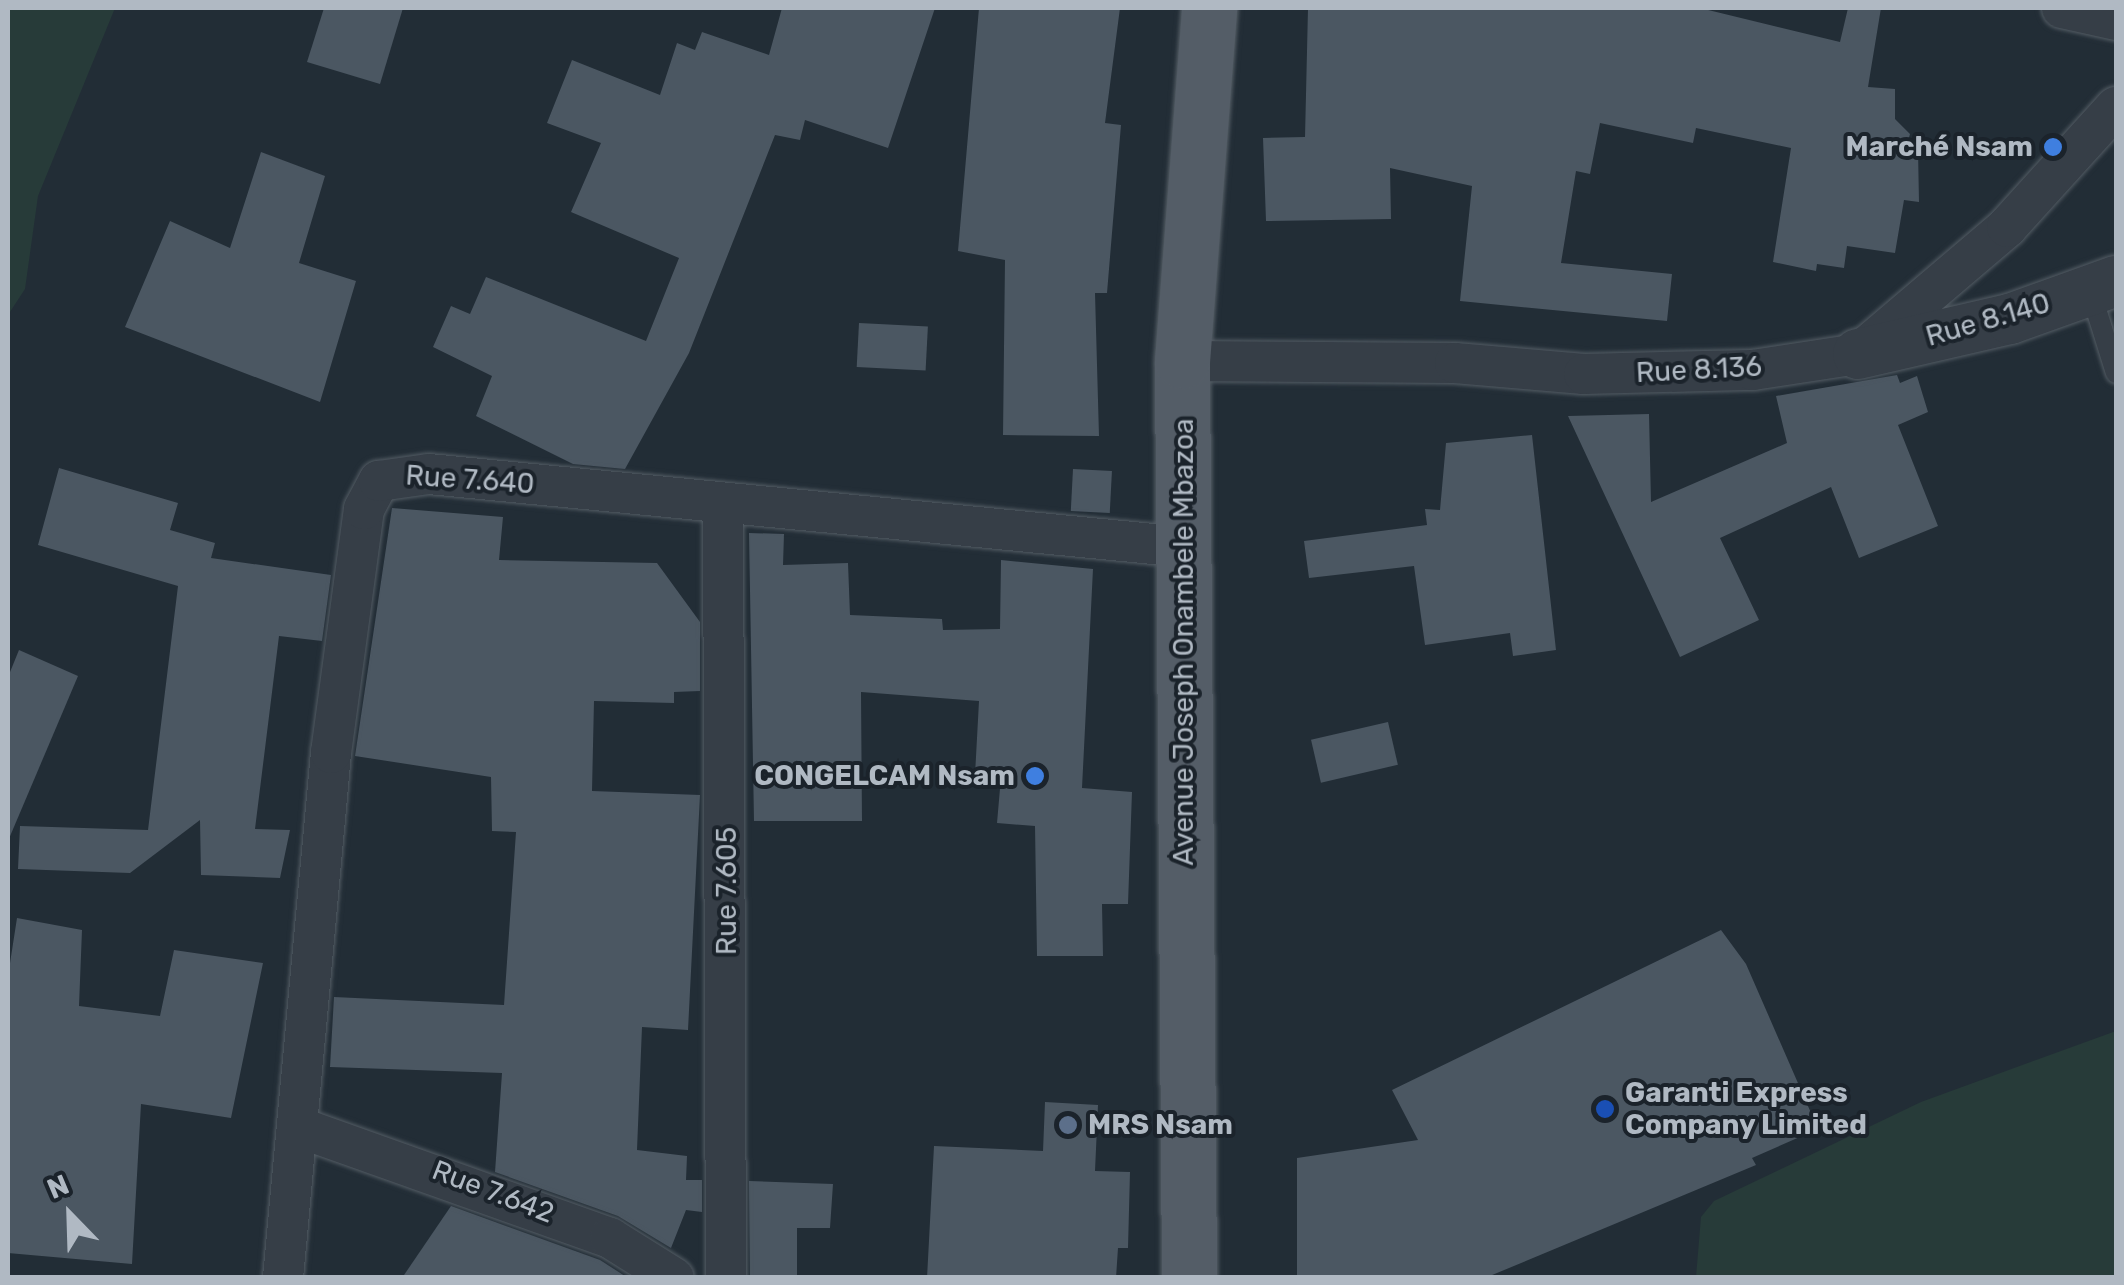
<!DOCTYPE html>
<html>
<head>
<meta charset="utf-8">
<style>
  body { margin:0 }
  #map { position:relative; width:2124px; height:1285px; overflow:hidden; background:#222d36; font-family:Rubik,sans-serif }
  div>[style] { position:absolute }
  .green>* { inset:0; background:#273b39 }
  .building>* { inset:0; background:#4b5762; transform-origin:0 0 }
  .roads { filter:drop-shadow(0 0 2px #535c64) drop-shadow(0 0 2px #535c64) }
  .service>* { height:20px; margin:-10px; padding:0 10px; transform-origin:10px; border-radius:10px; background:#363e47 }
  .minor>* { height:40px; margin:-20px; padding:0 20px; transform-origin:20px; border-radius:20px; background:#363e47 }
  .tertiary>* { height:50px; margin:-25px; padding:0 25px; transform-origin:25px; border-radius:25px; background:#363e47 }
  .primary>* { height:55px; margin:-27.5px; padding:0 27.5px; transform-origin:27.5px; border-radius:27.5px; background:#545d67 }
  .dots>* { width:28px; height:28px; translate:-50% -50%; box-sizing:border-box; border:5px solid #1b232b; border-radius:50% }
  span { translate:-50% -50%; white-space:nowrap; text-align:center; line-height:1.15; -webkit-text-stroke:8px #1b232b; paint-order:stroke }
  .poi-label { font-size:28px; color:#b0b9c3; font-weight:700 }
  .right { translate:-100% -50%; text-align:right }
  .left { translate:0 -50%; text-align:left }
  .street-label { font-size:28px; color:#b0b9c3 }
  .frame { position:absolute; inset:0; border:10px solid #b0b9c3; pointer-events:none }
  .north { position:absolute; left:20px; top:1165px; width:100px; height:100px; -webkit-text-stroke:8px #1b232b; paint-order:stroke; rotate:337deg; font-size:28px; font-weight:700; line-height:40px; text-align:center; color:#b0b9c3 }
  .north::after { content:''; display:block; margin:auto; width:35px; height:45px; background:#b0b9c3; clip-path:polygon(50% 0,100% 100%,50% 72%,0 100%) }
</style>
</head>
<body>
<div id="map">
  <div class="green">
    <div style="clip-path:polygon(8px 8px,115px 8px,38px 196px,25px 289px,8px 315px)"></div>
    <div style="clip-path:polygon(2116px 1031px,2116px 1277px,1696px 1277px,1701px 1217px,1714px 1201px,1921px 1102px)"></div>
  </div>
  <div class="building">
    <div style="clip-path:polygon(324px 8px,403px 8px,380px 84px,307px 62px)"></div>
    <div style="clip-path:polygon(782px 8px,935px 8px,888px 148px,805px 120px,800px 140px,775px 135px,689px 353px,625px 469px,573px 464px,476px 416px,492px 376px,433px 347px,451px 306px,470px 314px,486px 277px,646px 341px,679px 258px,571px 212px,601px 143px,547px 123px,572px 60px,660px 95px,677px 43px,695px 50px,702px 32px,769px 55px)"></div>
    <div style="clip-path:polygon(979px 8px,1120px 8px,1105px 123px,1121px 125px,1107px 293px,1095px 293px,1099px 436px,1003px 435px,1005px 260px,958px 251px)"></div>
    <div style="clip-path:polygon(1308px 8px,1700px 8px,1840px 42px,1848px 8px,1881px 8px,1868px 87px,1895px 89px,1895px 119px,1910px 134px,1906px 149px,1918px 150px,1919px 202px,1904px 200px,1895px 253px,1847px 246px,1844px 268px,1817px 264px,1816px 271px,1773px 262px,1791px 148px,1696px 128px,1693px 143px,1600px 123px,1590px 174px,1576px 171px,1561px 263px,1672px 274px,1667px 321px,1460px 301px,1472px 186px,1390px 168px,1391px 219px,1266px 221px,1263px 138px,1305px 137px)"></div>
    <div style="clip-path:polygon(261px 152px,325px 176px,299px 263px,356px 281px,320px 402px,125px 327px,170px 221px,230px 248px)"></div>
    <div style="left:859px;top:323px;width:69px;height:44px;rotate:3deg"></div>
    <div style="clip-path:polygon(1897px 375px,1900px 383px,1917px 376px,1928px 412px,1898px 425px,1938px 526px,1859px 558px,1831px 487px,1720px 538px,1759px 620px,1680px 657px,1568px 416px,1649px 414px,1651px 502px,1787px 443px,1776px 396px)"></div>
    <div style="clip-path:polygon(1532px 435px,1556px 650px,1513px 656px,1510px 633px,1425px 645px,1414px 566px,1309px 578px,1304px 541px,1427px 525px,1425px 509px,1440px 510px,1446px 443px)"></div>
    <div style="clip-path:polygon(59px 468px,178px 503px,170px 530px,215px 543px,211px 558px,331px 575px,322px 641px,279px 636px,255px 829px,290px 830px,280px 878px,201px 875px,200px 820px,130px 873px,18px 869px,20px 826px,148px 830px,178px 586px,38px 545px)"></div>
    <div style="left:1073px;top:469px;width:39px;height:42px;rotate:3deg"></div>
    <div style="clip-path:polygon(392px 508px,503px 517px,499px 560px,657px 563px,700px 622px,700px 691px,674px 692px,674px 703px,594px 701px,592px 791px,700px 795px,688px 1030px,642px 1027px,637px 1150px,687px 1156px,686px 1180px,702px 1180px,702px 1212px,686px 1210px,671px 1248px,618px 1216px,495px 1172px,502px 1073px,330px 1067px,334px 997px,504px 1005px,516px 832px,492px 831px,491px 777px,355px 756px)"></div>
    <div style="clip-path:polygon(749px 533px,784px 534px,783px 565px,848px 563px,850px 615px,942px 619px,943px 630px,1000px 629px,1001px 560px,1093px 569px,1082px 788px,1132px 792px,1128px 904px,1102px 904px,1103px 956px,1037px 956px,1035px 826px,997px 823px,1001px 777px,975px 775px,979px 701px,861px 692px,862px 821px,754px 821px)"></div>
    <div style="clip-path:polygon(19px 650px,78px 676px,8px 841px,8px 677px)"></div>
    <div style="left:1388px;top:722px;width:44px;height:79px;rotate:77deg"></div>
    <div style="clip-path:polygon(17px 918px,82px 930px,79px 1006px,160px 1016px,174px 950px,263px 963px,231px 1118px,141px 1104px,132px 1264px,8px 1253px,8px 976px)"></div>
    <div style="clip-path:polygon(1721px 930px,1746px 964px,1818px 1129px,1752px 1158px,1756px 1165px,1485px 1278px,1297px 1278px,1297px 1158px,1418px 1140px,1392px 1090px)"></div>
    <div style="clip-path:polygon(1045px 1102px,1098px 1105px,1095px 1171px,1130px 1172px,1128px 1248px,1118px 1248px,1116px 1278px,927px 1278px,934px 1146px,1043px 1151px)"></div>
    <div style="clip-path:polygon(749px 1181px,833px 1184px,830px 1228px,797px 1228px,797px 1278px,750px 1278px)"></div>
    <div style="clip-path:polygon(451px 1206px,600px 1260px,628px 1278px,402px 1278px)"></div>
  </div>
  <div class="roads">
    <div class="service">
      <div style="left:2090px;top:290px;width:87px;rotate:72.6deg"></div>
    </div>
    <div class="minor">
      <div style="left:2062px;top:8px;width:55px;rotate:12.5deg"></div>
      <div style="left:1182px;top:361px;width:273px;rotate:0.4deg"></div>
      <div style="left:1455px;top:363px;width:129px;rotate:4.9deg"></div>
      <div style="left:1584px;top:374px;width:169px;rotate:-1.4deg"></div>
      <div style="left:1753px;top:370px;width:106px;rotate:-8.7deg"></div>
      <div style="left:1858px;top:354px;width:196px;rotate:-40.4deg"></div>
      <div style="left:2007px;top:227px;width:162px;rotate:-47.8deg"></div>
      <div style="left:723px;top:505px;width:773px;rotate:89.78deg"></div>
      <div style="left:304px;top:1129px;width:325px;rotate:19.6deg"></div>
      <div style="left:610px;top:1238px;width:75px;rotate:32deg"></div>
      <div style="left:283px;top:1278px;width:527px;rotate:-84.78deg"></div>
      <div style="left:331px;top:753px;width:246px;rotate:-82.3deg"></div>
      <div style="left:364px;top:509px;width:32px;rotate:-62deg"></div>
      <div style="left:379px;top:481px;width:50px;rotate:-8deg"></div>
      <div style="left:429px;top:474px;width:759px;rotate:5.52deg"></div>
    </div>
    <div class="tertiary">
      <div style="left:1858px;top:354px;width:156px;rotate:-13deg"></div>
      <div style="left:2010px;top:319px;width:113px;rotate:-19.7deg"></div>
    </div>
    <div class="primary">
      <div style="left:1189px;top:1278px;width:917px;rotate:-90.44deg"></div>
      <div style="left:1182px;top:361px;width:354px;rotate:-85.6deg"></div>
    </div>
  </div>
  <div class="dots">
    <div style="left:2053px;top:147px;background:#3f7fe0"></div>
    <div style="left:1035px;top:776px;background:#3f7fe0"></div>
    <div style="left:1605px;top:1109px;background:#1a4fb4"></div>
    <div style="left:1068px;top:1125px;background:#5c6f8a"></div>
  </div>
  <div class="poi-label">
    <span class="right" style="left:2033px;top:147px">Marché Nsam</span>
    <span class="right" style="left:1015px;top:776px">CONGELCAM Nsam</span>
    <span class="left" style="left:1625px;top:1109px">Garanti Express<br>Company Limited</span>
    <span class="left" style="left:1088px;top:1125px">MRS Nsam</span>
  </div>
  <div class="street-label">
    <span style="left:1988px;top:320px;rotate:-16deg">Rue 8.140</span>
    <span style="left:1699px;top:370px;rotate:-3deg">Rue 8.136</span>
    <span style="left:470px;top:480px;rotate:4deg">Rue 7.640</span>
    <span style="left:1184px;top:642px;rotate:-90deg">Avenue Joseph Onambele Mbazoa</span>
    <span style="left:727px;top:891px;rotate:-90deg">Rue 7.605</span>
    <span style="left:493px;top:1192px;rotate:21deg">Rue 7.642</span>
  </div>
  <div class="frame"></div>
  <div class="north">N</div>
</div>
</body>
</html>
